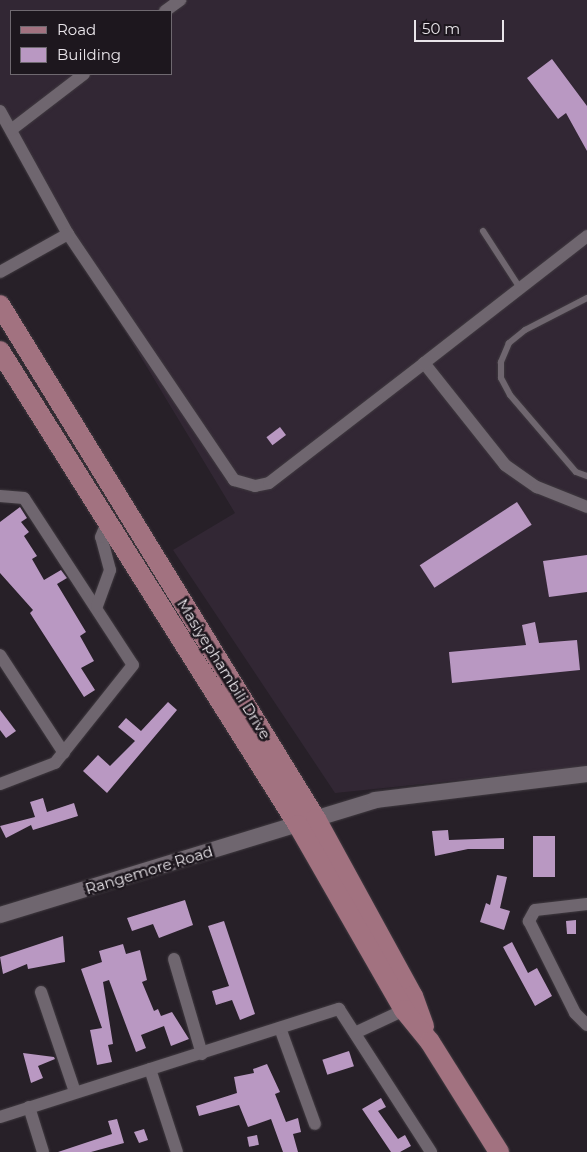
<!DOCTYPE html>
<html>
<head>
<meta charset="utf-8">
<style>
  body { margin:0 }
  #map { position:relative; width:587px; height:1152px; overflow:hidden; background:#272028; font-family:Montserrat,sans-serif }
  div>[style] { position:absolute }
  .built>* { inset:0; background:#322734 }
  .building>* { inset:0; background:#b998c2; transform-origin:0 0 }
  .roads { filter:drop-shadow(0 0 1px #403a40) drop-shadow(0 0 1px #403a40) }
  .service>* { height:6px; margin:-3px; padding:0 3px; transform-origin:3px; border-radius:3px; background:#6f666f }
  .minor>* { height:12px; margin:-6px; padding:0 6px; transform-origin:6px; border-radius:6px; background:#6f666f }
  .tertiary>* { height:16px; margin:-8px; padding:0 8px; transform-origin:8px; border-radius:8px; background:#6f666f }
  .primary>* { height:20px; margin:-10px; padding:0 10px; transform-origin:10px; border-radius:10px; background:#a27280 }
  span { translate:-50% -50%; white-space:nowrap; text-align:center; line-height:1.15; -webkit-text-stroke:5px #1d171e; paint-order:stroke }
  .street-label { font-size:15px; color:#e9e5ea }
  .legend { position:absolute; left:10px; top:10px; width:162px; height:65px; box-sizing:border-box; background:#1d171e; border:1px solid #6f6970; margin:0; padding:6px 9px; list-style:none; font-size:15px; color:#e9e5ea }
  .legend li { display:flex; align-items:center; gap:10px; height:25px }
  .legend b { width:25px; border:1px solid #6f6970 }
  .scale { position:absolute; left:414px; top:20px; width:90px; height:22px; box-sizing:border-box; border:2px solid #e9e5ea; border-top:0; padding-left:6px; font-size:15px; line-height:18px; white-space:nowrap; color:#e9e5ea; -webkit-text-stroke:4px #1d171e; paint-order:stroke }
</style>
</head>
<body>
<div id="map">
  <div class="built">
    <div style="clip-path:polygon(evenodd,0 0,587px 0,587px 767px,335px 793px,173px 550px,235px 513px,0 124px,0 0,11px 11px,171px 11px,171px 74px,11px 74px,11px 11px)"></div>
  </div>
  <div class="building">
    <div style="clip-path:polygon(552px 59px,587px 106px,587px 151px,566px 113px,558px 119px,527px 78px)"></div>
    <div style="left:280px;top:427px;width:10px;height:17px;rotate:53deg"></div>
    <div style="left:517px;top:502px;width:27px;height:116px;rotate:57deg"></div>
    <div style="clip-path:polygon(20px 507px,27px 518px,21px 522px,29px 532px,24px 536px,37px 556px,32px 559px,44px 580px,61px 570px,67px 578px,57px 584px,86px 632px,80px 636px,94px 661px,81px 668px,95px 690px,84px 697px,30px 613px,33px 610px,0 573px,0 522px)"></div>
    <div style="clip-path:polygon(587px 555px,587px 592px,549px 597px,543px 561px)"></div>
    <div style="clip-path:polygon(535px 622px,539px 643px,577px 640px,580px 670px,452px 683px,449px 652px,526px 645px,522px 625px)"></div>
    <div style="clip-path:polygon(168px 702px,177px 710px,107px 793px,83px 771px,98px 755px,110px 766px,135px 741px,118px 727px,126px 718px,141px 731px)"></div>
    <div style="clip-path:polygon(0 710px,16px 731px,6px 738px,0 730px)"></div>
    <div style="clip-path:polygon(43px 798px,47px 812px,74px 803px,78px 816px,33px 830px,31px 825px,6px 838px,0 826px,35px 817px,30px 802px)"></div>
    <div style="clip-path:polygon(448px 830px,449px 840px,504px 838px,504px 849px,468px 849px,435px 856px,432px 831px)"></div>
    <div style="left:533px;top:836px;width:22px;height:41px"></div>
    <div style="clip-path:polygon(497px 875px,507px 877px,500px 908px,510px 911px,504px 930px,480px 922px,486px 903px,490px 905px)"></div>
    <div style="clip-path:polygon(185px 900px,193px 925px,159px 938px,153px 924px,132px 931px,127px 918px)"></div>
    <div style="clip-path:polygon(576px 920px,576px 934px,567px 934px,566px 921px)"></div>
    <div style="clip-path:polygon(224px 921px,255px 1014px,240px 1020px,232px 1000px,216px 1005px,212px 991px,229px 986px,208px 926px)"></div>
    <div style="clip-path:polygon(63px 936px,65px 962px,28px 969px,27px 964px,3px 974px,0 957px)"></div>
    <div style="clip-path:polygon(512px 942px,528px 973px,537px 968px,552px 996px,535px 1006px,503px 947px)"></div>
    <div style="clip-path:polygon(123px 944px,126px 954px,140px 950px,147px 980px,142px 982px,154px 1011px,158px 1009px,161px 1016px,172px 1012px,189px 1039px,171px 1046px,164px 1026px,141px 1035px,146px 1048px,136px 1052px,109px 980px,103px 982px,113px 1044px,108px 1045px,112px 1062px,97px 1065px,90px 1030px,102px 1028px,81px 969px,102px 962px,99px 951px)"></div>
    <div style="left:349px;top:1051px;width:16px;height:28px;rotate:72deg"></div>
    <div style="clip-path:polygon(23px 1053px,54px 1057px,55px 1059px,38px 1066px,43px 1078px,31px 1083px)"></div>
    <div style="clip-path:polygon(267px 1064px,280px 1092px,275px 1094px,286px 1122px,298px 1118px,301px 1132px,293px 1134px,298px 1152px,283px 1152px,271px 1119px,248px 1127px,239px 1105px,199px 1116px,196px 1106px,237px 1093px,234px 1077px,254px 1073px,253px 1069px)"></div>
    <div style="clip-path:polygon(381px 1098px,386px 1107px,378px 1111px,398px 1139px,405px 1135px,411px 1146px,400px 1152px,391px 1152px,362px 1109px)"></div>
    <div style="clip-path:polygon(117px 1119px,124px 1143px,91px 1152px,58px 1152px,112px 1134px,108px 1121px)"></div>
    <div style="clip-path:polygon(144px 1129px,148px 1140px,139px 1143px,134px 1132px)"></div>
    <div style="left:257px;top:1135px;width:10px;height:10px;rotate:79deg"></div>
  </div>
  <div class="roads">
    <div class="service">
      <div style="left:483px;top:231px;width:68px;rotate:57deg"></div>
      <div style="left:587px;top:298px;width:70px;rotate:152.7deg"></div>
      <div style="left:525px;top:330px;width:21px;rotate:141deg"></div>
      <div style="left:509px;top:343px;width:21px;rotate:113deg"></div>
      <div style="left:501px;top:362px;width:16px;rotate:90deg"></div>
      <div style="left:501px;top:378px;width:19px;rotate:62deg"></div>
      <div style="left:510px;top:395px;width:101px;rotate:49.4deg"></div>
      <div style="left:576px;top:472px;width:12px;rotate:20deg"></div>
    </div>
    <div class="minor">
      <div style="left:165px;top:11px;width:19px;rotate:-36deg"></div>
      <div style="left:0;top:111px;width:141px;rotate:61.1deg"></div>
      <div style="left:68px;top:234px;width:297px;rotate:56deg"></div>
      <div style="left:234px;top:480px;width:22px;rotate:16deg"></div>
      <div style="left:255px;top:486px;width:14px;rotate:-12deg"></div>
      <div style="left:269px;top:483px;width:196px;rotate:-37.7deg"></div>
      <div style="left:424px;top:363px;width:130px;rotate:51.5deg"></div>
      <div style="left:505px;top:465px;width:39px;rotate:35deg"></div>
      <div style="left:537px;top:487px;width:54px;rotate:21.8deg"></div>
      <div style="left:11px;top:130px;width:92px;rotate:-37.5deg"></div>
      <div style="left:0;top:272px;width:78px;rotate:-29.2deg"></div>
      <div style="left:424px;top:363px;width:207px;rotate:-37.9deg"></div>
      <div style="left:0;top:496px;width:24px;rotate:5deg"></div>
      <div style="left:24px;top:498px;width:199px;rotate:56.9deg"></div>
      <div style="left:133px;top:665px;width:125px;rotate:128.5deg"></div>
      <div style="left:55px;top:763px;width:59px;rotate:159.1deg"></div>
      <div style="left:97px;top:606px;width:38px;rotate:-70deg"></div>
      <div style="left:110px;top:570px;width:34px;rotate:-105deg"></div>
      <div style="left:101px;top:537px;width:21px;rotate:-67deg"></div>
      <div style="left:0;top:655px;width:117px;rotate:56.9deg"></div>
      <div style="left:587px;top:904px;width:52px;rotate:173.4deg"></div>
      <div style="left:535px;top:910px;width:13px;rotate:119deg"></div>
      <div style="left:529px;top:921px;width:103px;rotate:63.4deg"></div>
      <div style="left:575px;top:1013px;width:17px;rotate:45deg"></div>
      <div style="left:174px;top:959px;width:99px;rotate:73.6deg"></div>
      <div style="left:41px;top:992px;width:106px;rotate:71.2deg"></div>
      <div style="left:280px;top:1028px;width:102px;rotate:70deg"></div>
      <div style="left:357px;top:1032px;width:52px;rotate:-25.1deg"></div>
      <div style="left:150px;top:1069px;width:87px;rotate:72deg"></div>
      <div style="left:29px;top:1107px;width:47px;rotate:72.7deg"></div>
      <div style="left:0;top:1117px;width:356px;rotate:-17.7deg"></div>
      <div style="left:339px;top:1009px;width:170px;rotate:57.2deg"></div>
    </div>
    <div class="tertiary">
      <div style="left:0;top:915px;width:392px;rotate:-17deg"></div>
      <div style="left:375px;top:800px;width:214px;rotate:-7deg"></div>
    </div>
    <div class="primary">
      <div style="left:0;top:305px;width:603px;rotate:58.42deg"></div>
      <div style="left:316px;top:819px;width:202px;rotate:61.3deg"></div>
      <div style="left:413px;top:996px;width:32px;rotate:70deg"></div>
      <div style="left:0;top:351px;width:560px;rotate:57.84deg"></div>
      <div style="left:298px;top:825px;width:213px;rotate:60.2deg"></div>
      <div style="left:404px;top:1010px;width:41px;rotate:50.9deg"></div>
      <div style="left:430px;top:1042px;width:130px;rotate:57.9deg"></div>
    </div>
  </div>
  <div class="street-label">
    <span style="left:224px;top:669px;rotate:58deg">Masiyephambili Drive</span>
    <span style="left:149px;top:870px;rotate:-17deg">Rangemore Road</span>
  </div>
  <ul class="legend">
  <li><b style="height:6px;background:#a27280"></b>Road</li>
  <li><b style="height:14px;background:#b998c2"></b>Building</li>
  </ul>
  <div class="scale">50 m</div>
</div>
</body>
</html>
